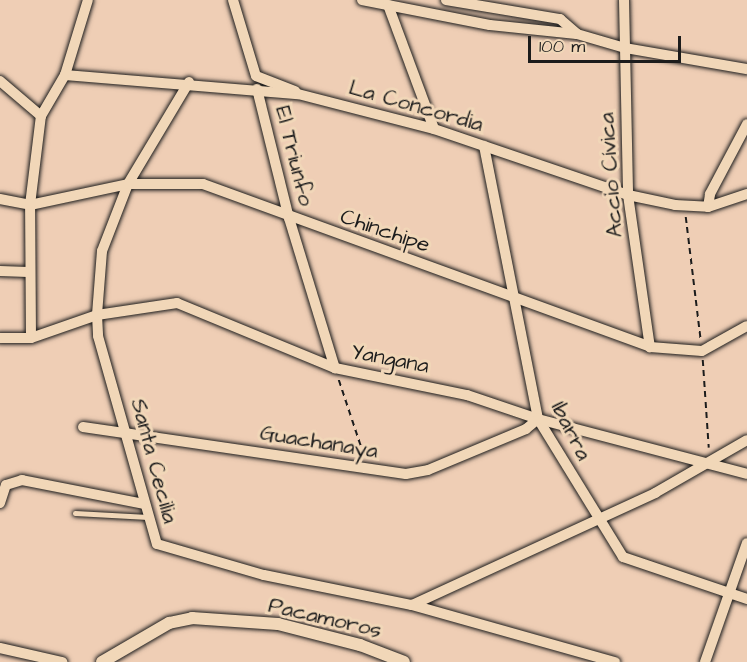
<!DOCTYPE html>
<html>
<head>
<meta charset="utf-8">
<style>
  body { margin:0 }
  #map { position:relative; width:747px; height:662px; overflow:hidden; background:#efceb5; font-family:"Architects Daughter",sans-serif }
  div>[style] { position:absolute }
  .path>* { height:1.5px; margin-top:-0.75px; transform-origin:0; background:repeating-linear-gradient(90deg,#1c1c1c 0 6px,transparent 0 10.5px) }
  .roads { filter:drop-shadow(0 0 2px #1c1c1c) drop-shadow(0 0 2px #1c1c1c) }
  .service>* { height:5px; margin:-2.5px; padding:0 2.5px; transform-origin:2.5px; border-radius:2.5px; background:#f1d7b8 }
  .minor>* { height:10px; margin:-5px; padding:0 5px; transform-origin:5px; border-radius:5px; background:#f1d7b8 }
  .tertiary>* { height:12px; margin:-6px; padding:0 6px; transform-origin:6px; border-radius:6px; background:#f1d7b8 }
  span { translate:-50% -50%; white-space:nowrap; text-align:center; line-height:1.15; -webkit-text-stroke:6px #f1d7b8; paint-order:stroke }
  .street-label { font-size:22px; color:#1c1c1c }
  .scale { position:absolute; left:528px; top:36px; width:153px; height:27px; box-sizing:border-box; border:3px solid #1c1c1c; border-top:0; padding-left:8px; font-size:18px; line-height:21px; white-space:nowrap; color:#1c1c1c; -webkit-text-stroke:4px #f1d7b8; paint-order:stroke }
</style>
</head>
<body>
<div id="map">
  <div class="path">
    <div style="left:686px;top:217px;width:125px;rotate:83.1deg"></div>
    <div style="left:703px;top:360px;width:88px;rotate:86.1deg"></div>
    <div style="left:339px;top:380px;width:82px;rotate:71.6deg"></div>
  </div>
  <div class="roads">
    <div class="service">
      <div style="left:75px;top:513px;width:73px;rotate:3.1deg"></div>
    </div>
    <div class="minor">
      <div style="left:233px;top:0;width:79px;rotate:73.2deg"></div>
      <div style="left:256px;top:76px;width:42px;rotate:21deg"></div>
      <div style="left:362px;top:0;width:130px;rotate:11.1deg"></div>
      <div style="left:490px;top:25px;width:87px;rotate:5.9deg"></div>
      <div style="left:446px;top:0;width:116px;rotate:9.5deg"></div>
      <div style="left:560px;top:19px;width:23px;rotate:41deg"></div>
      <div style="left:577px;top:34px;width:50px;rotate:16.3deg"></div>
      <div style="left:625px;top:48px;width:124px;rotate:9.8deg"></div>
      <div style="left:624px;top:0;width:195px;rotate:88.8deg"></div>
      <div style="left:628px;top:195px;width:154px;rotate:81.8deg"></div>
      <div style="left:388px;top:5px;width:132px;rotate:69.6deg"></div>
      <div style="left:65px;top:75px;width:234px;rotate:4.7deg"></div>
      <div style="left:298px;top:94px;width:140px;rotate:14.4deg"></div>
      <div style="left:434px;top:129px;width:205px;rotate:18.8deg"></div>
      <div style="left:628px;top:195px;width:48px;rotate:12deg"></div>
      <div style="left:675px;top:205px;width:33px;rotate:3deg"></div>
      <div style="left:708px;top:207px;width:41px;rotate:-18.4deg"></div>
      <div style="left:0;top:81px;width:54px;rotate:40.5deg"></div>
      <div style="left:189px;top:82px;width:119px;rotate:120.9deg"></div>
      <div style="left:128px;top:184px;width:72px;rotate:111.2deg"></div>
      <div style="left:102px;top:251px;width:64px;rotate:94.5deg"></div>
      <div style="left:97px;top:315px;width:21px;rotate:87deg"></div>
      <div style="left:98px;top:336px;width:216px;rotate:74.2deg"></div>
      <div style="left:157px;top:544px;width:111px;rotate:16.2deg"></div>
      <div style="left:264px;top:575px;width:151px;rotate:11.5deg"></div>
      <div style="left:412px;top:605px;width:211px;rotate:15.7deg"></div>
      <div style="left:257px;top:89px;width:133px;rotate:76.1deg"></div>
      <div style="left:289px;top:218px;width:157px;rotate:73deg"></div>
      <div style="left:484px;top:146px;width:278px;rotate:78.8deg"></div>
      <div style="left:538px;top:419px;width:162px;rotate:58.4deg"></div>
      <div style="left:623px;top:557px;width:131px;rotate:18.7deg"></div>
      <div style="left:0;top:199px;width:31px;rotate:11deg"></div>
      <div style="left:30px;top:205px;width:100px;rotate:-12.1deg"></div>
      <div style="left:128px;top:184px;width:75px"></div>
      <div style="left:203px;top:184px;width:476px;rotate:20deg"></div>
      <div style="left:650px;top:347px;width:52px;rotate:4.4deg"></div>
      <div style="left:702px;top:351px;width:51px;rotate:-29.1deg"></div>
      <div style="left:708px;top:207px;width:13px;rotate:-81deg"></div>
      <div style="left:710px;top:194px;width:79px;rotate:-62.1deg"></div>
      <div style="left:0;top:271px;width:28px;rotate:2deg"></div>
      <div style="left:0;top:338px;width:31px"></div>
      <div style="left:31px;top:338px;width:70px;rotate:-19.2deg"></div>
      <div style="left:97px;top:315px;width:81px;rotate:-8.5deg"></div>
      <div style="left:177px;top:303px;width:171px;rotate:22.4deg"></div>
      <div style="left:335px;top:368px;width:135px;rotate:11.6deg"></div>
      <div style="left:467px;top:395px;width:75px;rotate:18.7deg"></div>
      <div style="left:538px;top:419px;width:216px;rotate:14.7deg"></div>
      <div style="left:31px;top:338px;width:133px;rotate:-90.4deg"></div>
      <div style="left:30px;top:205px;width:90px;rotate:-83deg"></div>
      <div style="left:41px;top:116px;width:48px;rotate:-59.7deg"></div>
      <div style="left:65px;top:75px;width:78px;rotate:-73deg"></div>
      <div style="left:83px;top:427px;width:326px;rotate:8.3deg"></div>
      <div style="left:406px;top:474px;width:22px;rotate:-10deg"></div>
      <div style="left:428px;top:470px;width:106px;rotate:-22.7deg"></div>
      <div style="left:526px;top:429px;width:16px;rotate:-40deg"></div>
      <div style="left:0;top:503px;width:19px;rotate:-72deg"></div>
      <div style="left:6px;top:485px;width:17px;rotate:-17deg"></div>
      <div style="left:22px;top:480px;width:124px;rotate:11.1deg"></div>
      <div style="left:412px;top:605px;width:268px;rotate:-24.7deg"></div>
      <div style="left:655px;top:493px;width:106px;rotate:-29.9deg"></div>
      <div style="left:0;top:648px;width:64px;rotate:12.7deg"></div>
      <div style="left:705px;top:662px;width:126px;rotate:-70.6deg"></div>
    </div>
    <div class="tertiary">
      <div style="left:102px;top:662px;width:78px;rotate:-30.2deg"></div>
      <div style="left:169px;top:623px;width:24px;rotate:-12deg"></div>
      <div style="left:192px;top:618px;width:86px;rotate:4deg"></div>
      <div style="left:278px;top:624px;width:85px;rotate:14.4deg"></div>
      <div style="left:360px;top:645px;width:47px;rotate:21.1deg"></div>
    </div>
  </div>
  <div class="street-label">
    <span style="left:416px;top:106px;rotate:16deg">La Concordia</span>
    <span style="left:294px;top:156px;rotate:76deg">El Triunfo</span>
    <span style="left:611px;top:175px;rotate:-94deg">Accio Cívica</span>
    <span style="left:385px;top:231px;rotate:19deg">Chinchipe</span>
    <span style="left:390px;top:359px;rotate:11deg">Yangana</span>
    <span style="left:571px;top:431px;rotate:63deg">Ibarra</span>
    <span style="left:319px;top:442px;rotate:9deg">Guachanaya</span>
    <span style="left:154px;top:461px;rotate:75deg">Santa Cecilia</span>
    <span style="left:325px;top:618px;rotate:13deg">Pacamoros</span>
  </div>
  <div class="scale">100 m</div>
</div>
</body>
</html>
